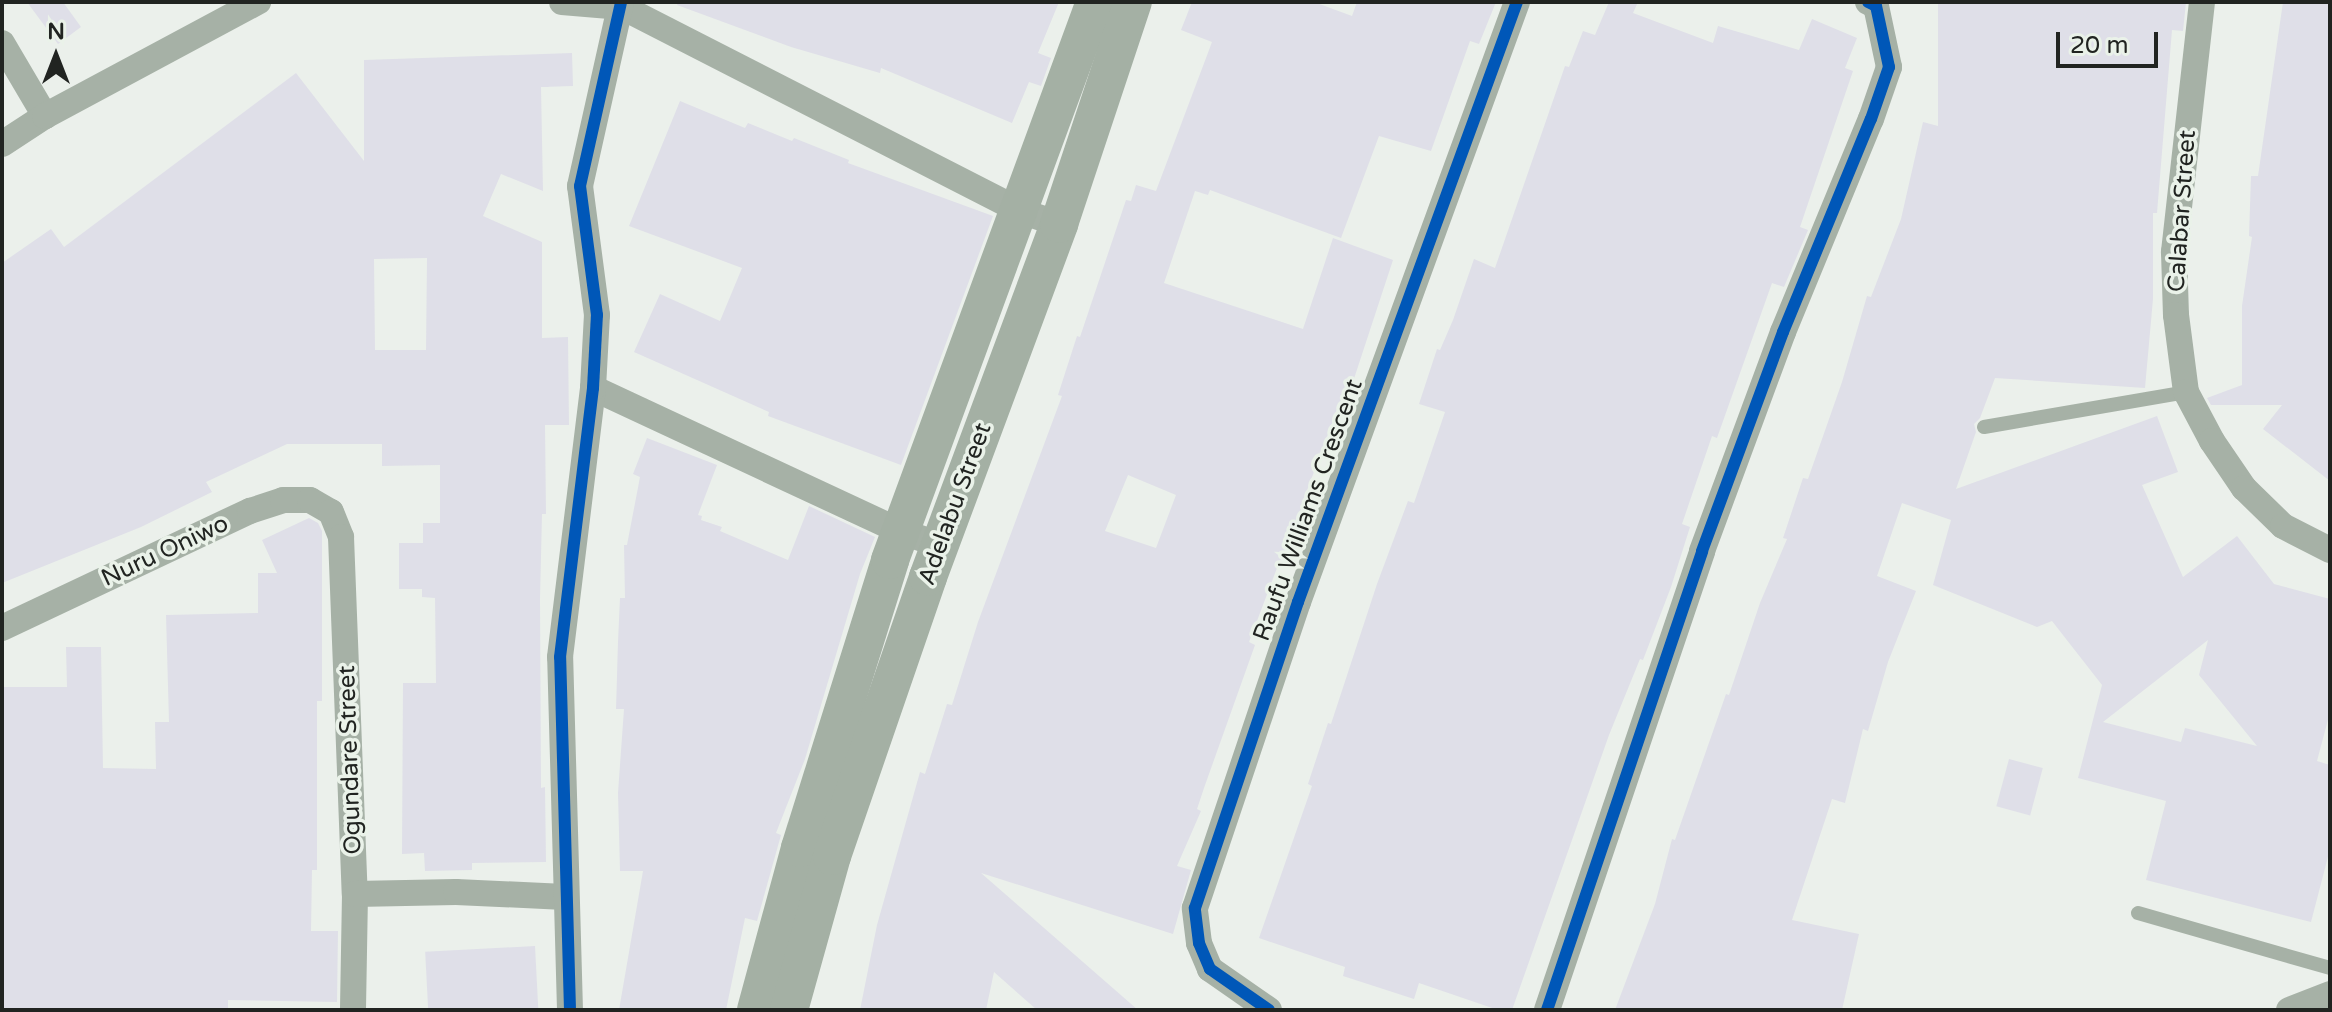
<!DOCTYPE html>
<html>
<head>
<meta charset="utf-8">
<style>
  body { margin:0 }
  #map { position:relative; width:2332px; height:1012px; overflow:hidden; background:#ebf0eb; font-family:"Varela Round",sans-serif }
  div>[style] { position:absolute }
  .building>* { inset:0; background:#dfdfe8; transform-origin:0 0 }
  .service>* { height:14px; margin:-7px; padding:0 7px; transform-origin:7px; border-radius:7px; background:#a6b1a6 }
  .minor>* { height:26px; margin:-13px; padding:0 13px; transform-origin:13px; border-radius:13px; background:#a6b1a6 }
  .secondary>* { height:38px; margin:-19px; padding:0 19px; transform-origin:19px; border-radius:19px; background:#a4b0a4 }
  .cycleway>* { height:12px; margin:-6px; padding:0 6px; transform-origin:6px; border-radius:6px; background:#0057b8 }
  span { translate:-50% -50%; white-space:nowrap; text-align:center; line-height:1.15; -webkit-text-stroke:7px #eaf2e9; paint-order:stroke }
  .street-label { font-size:24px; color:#212421 }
  .frame { position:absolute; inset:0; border:4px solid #212421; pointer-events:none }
  .north { position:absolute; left:16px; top:16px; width:80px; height:80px; -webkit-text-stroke:6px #eaf2e9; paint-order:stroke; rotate:0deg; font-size:22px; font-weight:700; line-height:32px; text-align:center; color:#212421 }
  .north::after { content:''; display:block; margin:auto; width:28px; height:36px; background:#212421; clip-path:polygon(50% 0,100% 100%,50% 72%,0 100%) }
  .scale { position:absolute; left:2056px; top:32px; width:102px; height:36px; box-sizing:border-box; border:4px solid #212421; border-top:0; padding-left:10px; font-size:24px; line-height:28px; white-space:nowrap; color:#212421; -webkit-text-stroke:6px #eaf2e9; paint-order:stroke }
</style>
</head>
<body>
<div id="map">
  <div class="building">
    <div style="clip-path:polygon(27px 2px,63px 2px,81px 27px,58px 44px)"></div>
    <div style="clip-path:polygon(678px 2px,1059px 2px,1038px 53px,1051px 58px,1041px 86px,1029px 82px,1012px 123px,881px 68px,880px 73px,791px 47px,677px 5px)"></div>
    <div style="clip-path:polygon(evenodd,1192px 2px,1314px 2px,1352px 16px,1357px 2px,1496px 2px,1479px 44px,1470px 41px,1431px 151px,1379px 136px,1341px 238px,1210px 190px,1208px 195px,1195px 191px,1164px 283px,1303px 329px,1333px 238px,1393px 260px,1346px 403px,1340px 402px,1302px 504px,1309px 506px,1287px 563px,1280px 560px,1249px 642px,1255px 645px,1204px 788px,1197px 809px,1201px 811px,1177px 866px,1191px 870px,1173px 934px,981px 873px,1138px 1010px,1037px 1010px,994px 972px,986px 1010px,860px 1010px,877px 925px,920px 772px,925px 774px,947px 704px,952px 705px,978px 622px,1062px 396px,1058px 395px,1077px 336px,1080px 337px,1126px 200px,1131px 201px,1136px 185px,1156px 191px,1212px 42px,1181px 30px,1192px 2px,1128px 475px,1176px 495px,1156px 548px,1105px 531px,1128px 475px)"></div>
    <div style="clip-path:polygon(1609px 2px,1638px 2px,1633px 13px,1713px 43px,1718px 26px,1799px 50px,1812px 19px,1857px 38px,1845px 68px,1853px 71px,1800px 227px,1808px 230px,1784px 287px,1772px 283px,1717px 438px,1712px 436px,1682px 524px,1690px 527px,1671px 587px,1643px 660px,1640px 659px,1609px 735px,1512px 1010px,1498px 1010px,1419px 983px,1414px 999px,1343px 976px,1345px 967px,1259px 938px,1312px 786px,1308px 784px,1328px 723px,1331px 724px,1377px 584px,1408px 501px,1414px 503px,1445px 412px,1419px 404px,1437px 349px,1440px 350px,1453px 320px,1474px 259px,1495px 268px,1565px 66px,1569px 67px,1583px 31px,1595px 35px)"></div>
    <div style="clip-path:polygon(evenodd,1938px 2px,2186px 2px,2183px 31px,2172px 30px,2157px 213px,2153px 213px,2153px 299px,2145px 388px,1995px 378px,1980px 418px,1974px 424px,1976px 432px,1956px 489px,2157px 416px,2178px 472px,2142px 485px,2183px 577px,2237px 536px,2274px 584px,2330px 599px,2330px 712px,2317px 761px,2330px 765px,2330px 849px,2311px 922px,2146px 880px,2166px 801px,2078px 778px,2102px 685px,2052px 621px,2037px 627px,1933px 585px,1951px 520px,1902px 503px,1877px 576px,1916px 591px,1888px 662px,1868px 731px,1863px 729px,1845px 803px,1832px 799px,1792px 920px,1859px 934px,1842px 1010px,1615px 1010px,1655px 904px,1672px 839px,1675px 840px,1726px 694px,1729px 695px,1760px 603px,1787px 539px,1783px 538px,1803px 478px,1808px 479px,1842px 382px,1867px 296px,1871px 297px,1901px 219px,1923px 122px,1938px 126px,1938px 2px,2208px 640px,2199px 675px,2257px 746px,2185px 728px,2181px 742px,2103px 722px,2208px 640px)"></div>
    <div style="clip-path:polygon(2283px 2px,2330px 2px,2330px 481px,2263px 429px,2282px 405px,2211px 405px,2207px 398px,2242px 385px,2242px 306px,2252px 237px,2249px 236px,2251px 176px,2258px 176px)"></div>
    <div style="clip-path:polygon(evenodd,572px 53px,573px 86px,541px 87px,543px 191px,501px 174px,483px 216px,542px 242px,542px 338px,568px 337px,569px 425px,545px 425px,546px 514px,542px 514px,540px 599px,541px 788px,545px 787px,546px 862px,472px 863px,472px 870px,425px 871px,424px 853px,402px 854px,403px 683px,436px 683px,435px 598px,422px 597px,422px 589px,399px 589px,399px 543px,423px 543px,423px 523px,440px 523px,440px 465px,382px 466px,382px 444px,287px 444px,206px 482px,212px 492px,141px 527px,2px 583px,2px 263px,51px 229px,64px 247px,296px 73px,364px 161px,364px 60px,572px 53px,427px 258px,426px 350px,375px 350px,374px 259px,427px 258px)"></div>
    <div style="clip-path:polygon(680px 101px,745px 128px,748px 123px,792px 141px,794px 138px,849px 160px,848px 163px,993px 216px,901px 465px,768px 416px,769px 412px,634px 352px,660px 294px,720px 321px,742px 268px,629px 226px)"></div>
    <div style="clip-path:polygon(647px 438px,717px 465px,698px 515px,702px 516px,701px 520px,722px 527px,720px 531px,788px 560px,809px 506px,875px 537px,860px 574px,805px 759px,776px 833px,781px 835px,757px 921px,745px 918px,726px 1010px,619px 1010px,643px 871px,620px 871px,618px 793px,624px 709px,616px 709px,618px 642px,620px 598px,625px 598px,624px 545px,627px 545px,640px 477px,633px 474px)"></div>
    <div style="clip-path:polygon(309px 518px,318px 523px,322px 531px,322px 701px,317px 701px,317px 870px,312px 870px,311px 931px,338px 931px,337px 1002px,228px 1000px,228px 1010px,2px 1010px,2px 687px,67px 687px,66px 647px,101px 647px,103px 768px,156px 769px,155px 722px,169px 722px,166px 615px,258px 613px,258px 573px,277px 573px,262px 540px)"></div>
    <div style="left:2009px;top:759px;width:35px;height:49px;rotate:15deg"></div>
    <div style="left:535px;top:946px;width:64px;height:110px;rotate:87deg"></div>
  </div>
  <div class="service">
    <div style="left:1984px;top:427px;width:205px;rotate:-9.8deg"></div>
    <div style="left:2138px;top:913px;width:200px;rotate:16deg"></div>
  </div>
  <div class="minor">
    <div style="left:562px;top:2px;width:60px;rotate:4.8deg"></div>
    <div style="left:622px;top:7px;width:447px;rotate:27.1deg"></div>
    <div style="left:1020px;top:211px;width:41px;rotate:18.4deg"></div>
    <div style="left:2202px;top:2px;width:252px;rotate:96.4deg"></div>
    <div style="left:2174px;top:252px;width:63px;rotate:88.2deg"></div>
    <div style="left:2176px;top:315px;width:78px;rotate:82.6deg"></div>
    <div style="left:2186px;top:392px;width:55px;rotate:62deg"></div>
    <div style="left:2212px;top:441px;width:57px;rotate:55.8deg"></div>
    <div style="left:2244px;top:488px;width:54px;rotate:44.3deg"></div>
    <div style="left:2283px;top:526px;width:53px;rotate:27.1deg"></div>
    <div style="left:2px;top:43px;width:85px;rotate:59.5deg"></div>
    <div style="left:2px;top:144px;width:51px;rotate:-33.1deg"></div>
    <div style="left:45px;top:116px;width:242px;rotate:-28.2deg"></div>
    <div style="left:593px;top:388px;width:339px;rotate:25deg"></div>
    <div style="left:900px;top:531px;width:42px;rotate:19.3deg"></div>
    <div style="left:2px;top:628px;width:274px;rotate:-25.3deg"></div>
    <div style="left:250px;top:511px;width:35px;rotate:-18deg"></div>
    <div style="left:283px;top:500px;width:27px"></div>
    <div style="left:310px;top:500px;width:24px;rotate:30deg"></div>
    <div style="left:331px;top:512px;width:27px;rotate:68deg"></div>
    <div style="left:341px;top:537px;width:357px;rotate:87.8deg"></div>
    <div style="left:355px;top:894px;width:116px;rotate:91deg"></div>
    <div style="left:355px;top:894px;width:101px;rotate:-1.1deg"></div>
    <div style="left:456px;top:892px;width:109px;rotate:2.6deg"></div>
    <div style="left:570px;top:1010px;width:353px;rotate:-91.6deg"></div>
    <div style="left:560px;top:657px;width:271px;rotate:-83deg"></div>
    <div style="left:593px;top:388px;width:73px;rotate:-86.9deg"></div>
    <div style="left:597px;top:315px;width:130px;rotate:-97.5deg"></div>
    <div style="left:580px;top:186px;width:189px;rotate:-77.4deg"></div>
    <div style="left:1269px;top:1010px;width:72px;rotate:-145.2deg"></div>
    <div style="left:1210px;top:969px;width:28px;rotate:-113deg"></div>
    <div style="left:1199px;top:943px;width:35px;rotate:-97deg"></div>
    <div style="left:1195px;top:908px;width:323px;rotate:-71.4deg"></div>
    <div style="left:1298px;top:602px;width:639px;rotate:-69.95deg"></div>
    <div style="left:1547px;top:1010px;width:484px;rotate:-71.3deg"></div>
    <div style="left:1702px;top:551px;width:233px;rotate:-69.7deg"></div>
    <div style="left:1783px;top:332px;width:230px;rotate:-67.6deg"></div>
    <div style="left:1871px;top:119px;width:55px;rotate:-70.9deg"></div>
    <div style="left:1889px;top:67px;width:62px;rotate:-102deg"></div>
    <div style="left:1876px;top:6px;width:9px;rotate:-153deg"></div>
    <div style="left:2289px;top:1010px;width:44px;rotate:-21.3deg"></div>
  </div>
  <div class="secondary">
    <div style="left:756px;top:1010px;width:168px;rotate:-74.8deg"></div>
    <div style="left:800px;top:848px;width:302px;rotate:-72.6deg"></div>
    <div style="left:890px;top:560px;width:594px;rotate:-69.83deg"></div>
    <div style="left:789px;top:1010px;width:160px;rotate:-74.4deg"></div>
    <div style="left:832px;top:856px;width:295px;rotate:-71deg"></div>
    <div style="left:928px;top:577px;width:377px;rotate:-69.6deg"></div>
    <div style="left:1059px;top:224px;width:234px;rotate:-71.6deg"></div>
  </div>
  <div class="cycleway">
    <div style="left:570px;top:1010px;width:353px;rotate:-91.6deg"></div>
    <div style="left:560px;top:657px;width:271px;rotate:-83deg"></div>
    <div style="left:593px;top:388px;width:73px;rotate:-86.9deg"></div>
    <div style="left:597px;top:315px;width:130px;rotate:-97.5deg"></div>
    <div style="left:580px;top:186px;width:189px;rotate:-77.4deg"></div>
    <div style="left:1269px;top:1010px;width:72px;rotate:-145.2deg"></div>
    <div style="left:1210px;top:969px;width:28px;rotate:-113deg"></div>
    <div style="left:1199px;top:943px;width:35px;rotate:-97deg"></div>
    <div style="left:1195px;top:908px;width:323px;rotate:-71.4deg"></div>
    <div style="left:1298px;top:602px;width:639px;rotate:-69.95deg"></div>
    <div style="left:1547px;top:1010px;width:484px;rotate:-71.3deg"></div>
    <div style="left:1702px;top:551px;width:233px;rotate:-69.7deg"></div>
    <div style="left:1783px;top:332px;width:230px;rotate:-67.6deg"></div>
    <div style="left:1871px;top:119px;width:55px;rotate:-70.9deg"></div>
    <div style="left:1889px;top:67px;width:62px;rotate:-102deg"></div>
    <div style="left:1876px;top:6px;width:9px;rotate:-153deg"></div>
  </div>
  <div class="street-label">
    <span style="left:2182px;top:211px;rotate:-86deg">Calabar Street</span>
    <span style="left:955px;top:504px;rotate:-70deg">Adelabu Street</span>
    <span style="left:1308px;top:510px;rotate:-70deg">Raufu Williams Crescent</span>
    <span style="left:165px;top:551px;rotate:-25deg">Nuru Oniwo</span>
    <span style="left:350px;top:760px;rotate:-92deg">Ogundare Street</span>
  </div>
  <div class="frame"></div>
  <div class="north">N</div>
  <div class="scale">20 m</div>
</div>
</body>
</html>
